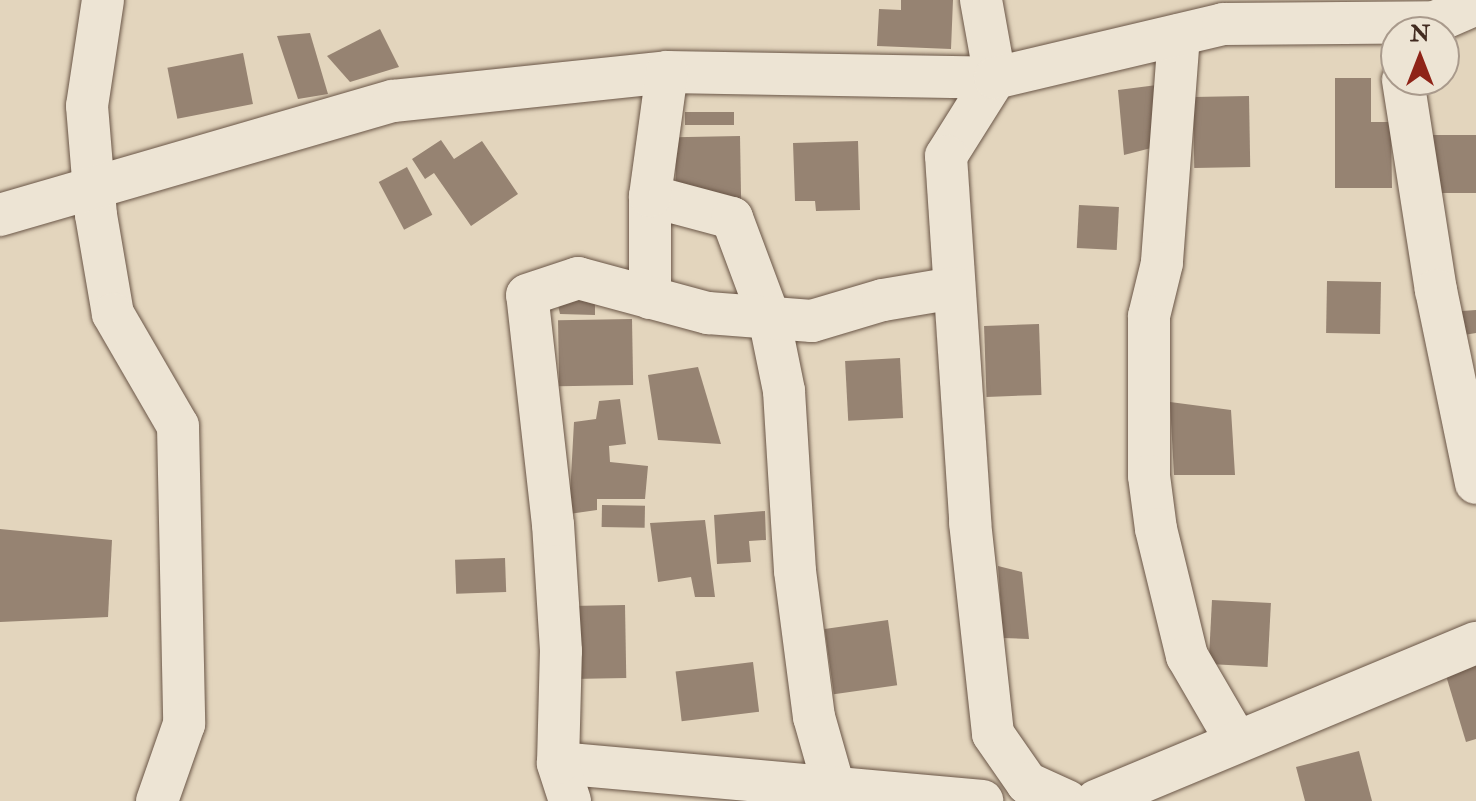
<!DOCTYPE html>
<html>
<head>
<meta charset="utf-8">
<style>
  body { margin:0 }
  #map { position:relative; width:1476px; height:801px; overflow:hidden; background:#e3d5bd; font-family:"IM FELL Double Pica",serif }
  div>[style] { position:absolute }
  .building>* { inset:0; background:#968372; transform-origin:0 0 }
  .roads { filter:drop-shadow(0 0 2px #6a5647) drop-shadow(0 0 2px #6a5647) }
  .minor>* { height:42px; margin:-21px; padding:0 21px; transform-origin:21px; border-radius:21px; background:#ede4d4 }
  span { translate:-50% -50%; white-space:nowrap; text-align:center; line-height:1.15; -webkit-text-stroke:6px #ede4d4; paint-order:stroke }
  .north { position:absolute; left:1380px; top:16px; width:80px; height:80px; box-sizing:border-box; background:#ede4d4; border:2px solid #a99a8c; border-radius:50%; rotate:0deg; font-size:22px; font-weight:700; line-height:32px; text-align:center; color:#422b20 }
  .north::after { content:''; display:block; margin:auto; width:28px; height:36px; background:#8f2418; clip-path:polygon(50% 0,100% 100%,50% 72%,0 100%) }
</style>
</head>
<body>
<div id="map">
  <div class="building">
    <div style="clip-path:polygon(901px 0,953px 0,951px 49px,877px 46px,879px 9px,901px 10px)"></div>
    <div style="clip-path:polygon(380px 29px,399px 67px,350px 82px,327px 56px)"></div>
    <div style="clip-path:polygon(310px 33px,328px 94px,298px 99px,277px 36px)"></div>
    <div style="left:243px;top:53px;width:52px;height:77px;rotate:79deg"></div>
    <div style="clip-path:polygon(1335px 78px,1371px 78px,1371px 122px,1391px 122px,1392px 188px,1335px 188px)"></div>
    <div style="clip-path:polygon(1157px 85px,1159px 146px,1124px 155px,1118px 90px)"></div>
    <div style="left:1249px;top:96px;width:71px;height:56px;rotate:89deg"></div>
    <div style="left:734px;top:112px;width:13px;height:49px;rotate:90deg"></div>
    <div style="left:1476px;top:135px;width:58px;height:47px;rotate:90deg"></div>
    <div style="left:740px;top:136px;width:64px;height:65px;rotate:89deg"></div>
    <div style="clip-path:polygon(441px 140px,454px 159px,482px 141px,518px 194px,471px 226px,434px 173px,425px 179px,412px 159px)"></div>
    <div style="clip-path:polygon(858px 141px,860px 210px,816px 211px,815px 201px,795px 201px,793px 143px)"></div>
    <div style="left:407px;top:167px;width:54px;height:32px;rotate:62deg"></div>
    <div style="left:1079px;top:205px;width:40px;height:43px;rotate:3deg"></div>
    <div style="left:1327px;top:281px;width:54px;height:52px;rotate:1deg"></div>
    <div style="clip-path:polygon(595px 292px,595px 315px,560px 314px,556px 296px)"></div>
    <div style="clip-path:polygon(1476px 310px,1476px 333px,1464px 335px,1462px 311px)"></div>
    <div style="left:632px;top:319px;width:66px;height:74px;rotate:89deg"></div>
    <div style="left:1039px;top:324px;width:71px;height:55px;rotate:88deg"></div>
    <div style="left:900px;top:358px;width:60px;height:55px;rotate:87deg"></div>
    <div style="clip-path:polygon(698px 367px,721px 444px,658px 440px,648px 375px)"></div>
    <div style="clip-path:polygon(620px 399px,626px 444px,609px 446px,610px 462px,648px 466px,645px 499px,597px 499px,597px 510px,569px 514px,574px 422px,596px 419px,599px 401px)"></div>
    <div style="clip-path:polygon(1170px 402px,1231px 410px,1235px 475px,1174px 475px)"></div>
    <div style="left:602px;top:505px;width:43px;height:22px;rotate:1deg"></div>
    <div style="clip-path:polygon(765px 511px,766px 540px,749px 541px,751px 562px,717px 564px,714px 515px)"></div>
    <div style="clip-path:polygon(705px 520px,715px 597px,695px 597px,691px 577px,658px 582px,650px 523px)"></div>
    <div style="clip-path:polygon(0 529px,112px 540px,108px 617px,0 622px)"></div>
    <div style="left:505px;top:558px;width:34px;height:50px;rotate:88deg"></div>
    <div style="clip-path:polygon(998px 566px,1022px 572px,1029px 639px,1003px 638px)"></div>
    <div style="left:1212px;top:600px;width:59px;height:64px;rotate:3deg"></div>
    <div style="left:625px;top:605px;width:73px;height:54px;rotate:89deg"></div>
    <div style="left:888px;top:620px;width:66px;height:64px;rotate:82deg"></div>
    <div style="clip-path:polygon(1476px 660px,1476px 739px,1466px 742px,1444px 669px)"></div>
    <div style="left:753px;top:662px;width:50px;height:78px;rotate:83deg"></div>
    <div style="clip-path:polygon(1359px 751px,1372px 801px,1305px 801px,1296px 767px)"></div>
  </div>
  <div class="roads">
    <div class="minor">
      <div style="left:103px;top:0;width:107px;rotate:98.6deg"></div>
      <div style="left:87px;top:106px;width:109px;rotate:85.3deg"></div>
      <div style="left:96px;top:215px;width:100px;rotate:80.3deg"></div>
      <div style="left:113px;top:314px;width:129px;rotate:59.9deg"></div>
      <div style="left:178px;top:426px;width:298px;rotate:88.8deg"></div>
      <div style="left:184px;top:724px;width:82px;rotate:109.3deg"></div>
      <div style="left:981px;top:0;width:79px;rotate:79.8deg"></div>
      <div style="left:995px;top:78px;width:92px;rotate:122.1deg"></div>
      <div style="left:946px;top:156px;width:367px;rotate:86.2deg"></div>
      <div style="left:970px;top:522px;width:213px;rotate:83.8deg"></div>
      <div style="left:993px;top:734px;width:60px;rotate:55.2deg"></div>
      <div style="left:1027px;top:783px;width:44px;rotate:24.2deg"></div>
      <div style="left:1179px;top:35px;width:229px;rotate:94.3deg"></div>
      <div style="left:1162px;top:263px;width:55px;rotate:103.8deg"></div>
      <div style="left:1149px;top:316px;width:160px;rotate:90deg"></div>
      <div style="left:1149px;top:476px;width:53px;rotate:82.5deg"></div>
      <div style="left:1156px;top:529px;width:131px;rotate:76.3deg"></div>
      <div style="left:1187px;top:656px;width:99px;rotate:59.8deg"></div>
      <div style="left:1403px;top:80px;width:213px;rotate:81.1deg"></div>
      <div style="left:1436px;top:290px;width:197px;rotate:78.3deg"></div>
      <div style="left:650px;top:196px;width:85px;rotate:15deg"></div>
      <div style="left:732px;top:218px;width:106px;rotate:69.5deg"></div>
      <div style="left:769px;top:317px;width:76px;rotate:78.5deg"></div>
      <div style="left:784px;top:391px;width:180px;rotate:86.5deg"></div>
      <div style="left:795px;top:571px;width:147px;rotate:82.6deg"></div>
      <div style="left:814px;top:717px;width:73px;rotate:74.1deg"></div>
      <div style="left:0;top:215px;width:409px;rotate:-16.2deg"></div>
      <div style="left:393px;top:101px;width:276px;rotate:-6deg"></div>
      <div style="left:667px;top:72px;width:328px;rotate:1deg"></div>
      <div style="left:995px;top:78px;width:234px;rotate:-13.3deg"></div>
      <div style="left:1223px;top:24px;width:212px;rotate:-0.5deg"></div>
      <div style="left:1435px;top:22px;width:45px;rotate:-23.7deg"></div>
      <div style="left:650px;top:298px;width:102px;rotate:-90deg"></div>
      <div style="left:650px;top:196px;width:125px;rotate:-82.2deg"></div>
      <div style="left:558px;top:763px;width:426px;rotate:5.1deg"></div>
      <div style="left:570px;top:801px;width:40px;rotate:-108deg"></div>
      <div style="left:558px;top:763px;width:112px;rotate:-88.5deg"></div>
      <div style="left:561px;top:651px;width:126px;rotate:-93.6deg"></div>
      <div style="left:553px;top:525px;width:231px;rotate:-96.4deg"></div>
      <div style="left:527px;top:295px;width:54px;rotate:-18.4deg"></div>
      <div style="left:578px;top:278px;width:135px;rotate:15.1deg"></div>
      <div style="left:708px;top:313px;width:104px;rotate:4.4deg"></div>
      <div style="left:812px;top:321px;width:74px;rotate:-16.5deg"></div>
      <div style="left:883px;top:300px;width:72px;rotate:-9.6deg"></div>
      <div style="left:1096px;top:801px;width:412px;rotate:-22.6deg"></div>
    </div>
  </div>
  <div class="north">N</div>
</div>
</body>
</html>
